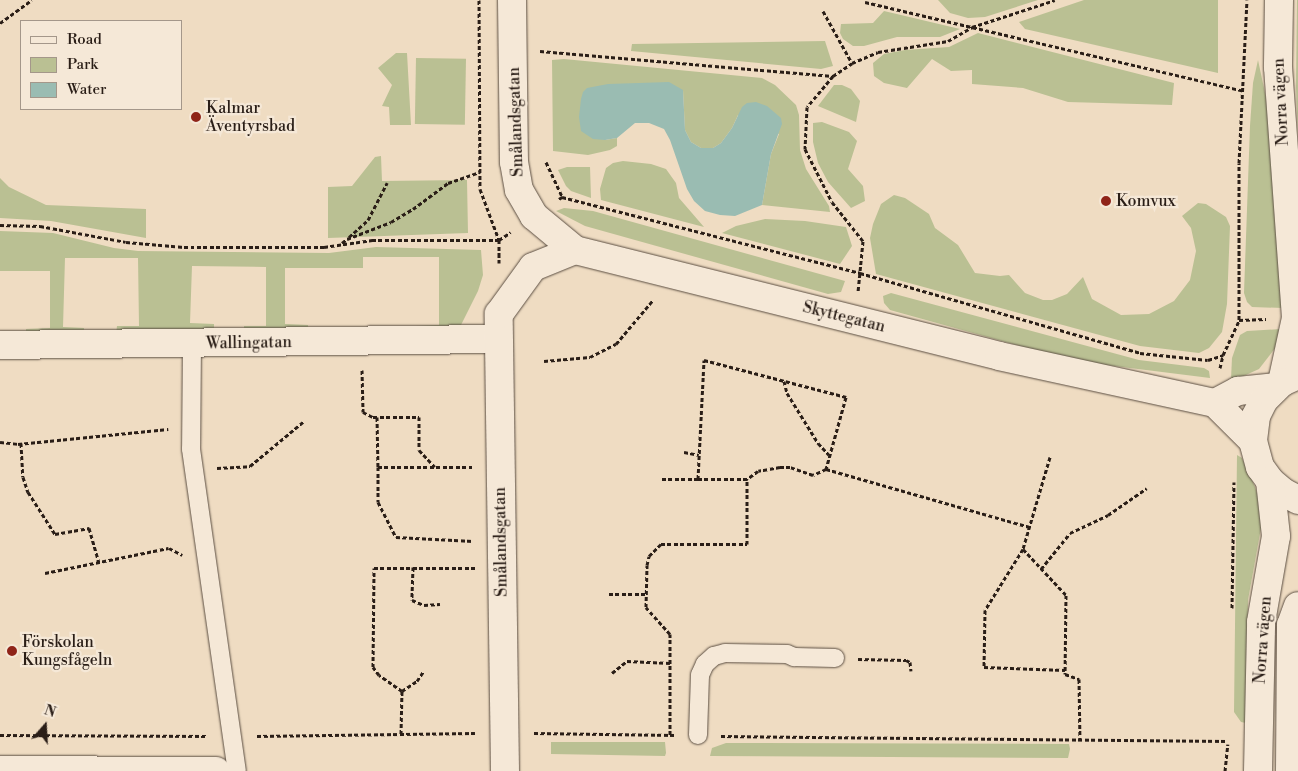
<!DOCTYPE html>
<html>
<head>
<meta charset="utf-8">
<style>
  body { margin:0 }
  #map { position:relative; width:1298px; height:771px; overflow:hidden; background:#efdcc2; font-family:"Libre Bodoni",serif }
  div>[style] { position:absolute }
  .green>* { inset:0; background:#bac093; transform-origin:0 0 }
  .water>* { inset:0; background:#9abcb2 }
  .path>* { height:3px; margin-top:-1.5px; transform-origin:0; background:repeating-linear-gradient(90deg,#2a1e17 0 4px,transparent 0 6.5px) }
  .roads { filter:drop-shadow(0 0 1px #5b4e42) drop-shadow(0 0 1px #5b4e42) }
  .service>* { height:18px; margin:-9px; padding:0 9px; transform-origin:9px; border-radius:9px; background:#f5e8d7 }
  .minor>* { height:28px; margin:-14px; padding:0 14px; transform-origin:14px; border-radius:14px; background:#f5e8d7 }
  .tertiary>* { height:28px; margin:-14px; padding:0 14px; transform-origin:14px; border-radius:14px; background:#f5e8d7 }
  .dots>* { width:14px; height:14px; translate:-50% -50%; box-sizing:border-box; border:2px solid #f5e8d7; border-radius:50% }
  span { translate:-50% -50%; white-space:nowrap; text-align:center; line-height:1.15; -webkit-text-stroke:4.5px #f5e8d7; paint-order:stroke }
  .street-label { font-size:16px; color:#2a1e17 }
  .poi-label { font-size:16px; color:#2a1e17 }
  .left { translate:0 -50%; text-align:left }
  .legend { position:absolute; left:20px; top:20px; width:162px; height:90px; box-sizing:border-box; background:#f5e8d7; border:1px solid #a4978a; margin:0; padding:6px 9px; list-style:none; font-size:15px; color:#2a1e17 }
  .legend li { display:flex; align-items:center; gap:10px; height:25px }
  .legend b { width:25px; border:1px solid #a4978a }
  .north { position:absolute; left:20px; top:701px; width:50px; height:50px; -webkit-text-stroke:4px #f5e8d7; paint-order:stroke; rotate:19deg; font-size:14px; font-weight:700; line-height:20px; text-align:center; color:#2a1e17 }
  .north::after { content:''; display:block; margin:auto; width:18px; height:22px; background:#2a1e17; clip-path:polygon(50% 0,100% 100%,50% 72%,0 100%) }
</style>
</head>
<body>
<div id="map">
  <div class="green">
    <div style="clip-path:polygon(938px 0,1038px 0,985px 17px,968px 18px,950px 13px)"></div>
    <div style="clip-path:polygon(1084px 0,1218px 0,1218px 73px,1025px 29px,1019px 22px)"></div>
    <div style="clip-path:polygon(1297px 0,1298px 0,1298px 135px,1296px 87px)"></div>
    <div style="clip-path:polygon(884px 11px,960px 29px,940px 37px,897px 37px,864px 46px,853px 46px,843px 39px,840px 33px,841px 24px,873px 23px)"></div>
    <div style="clip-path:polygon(978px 33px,1174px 83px,1172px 105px,1068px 102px,1023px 88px,972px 84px,972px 70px,951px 71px,932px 59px,907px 88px,884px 83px,874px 76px,873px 63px,884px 54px,905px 50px,949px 47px)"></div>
    <div style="clip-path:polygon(825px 41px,833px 66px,821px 69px,631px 51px,632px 44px)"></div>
    <div style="clip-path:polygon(396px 53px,407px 53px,411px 125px,390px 125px,389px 107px,382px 106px,392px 85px,378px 68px)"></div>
    <div style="left:416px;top:58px;width:50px;height:66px;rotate:1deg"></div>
    <div style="clip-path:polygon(564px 59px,762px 78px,775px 85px,796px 105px,799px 115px,800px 150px,806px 169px,829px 206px,830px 212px,762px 205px,771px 154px,779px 134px,738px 115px,732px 128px,721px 143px,713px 148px,701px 148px,691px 142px,685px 130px,683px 90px,605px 140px,617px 138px,617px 146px,610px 150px,588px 155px,553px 151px,552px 60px)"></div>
    <div style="clip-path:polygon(1258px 60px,1274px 135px,1283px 308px,1252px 307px,1247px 302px,1244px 293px,1250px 126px,1253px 83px)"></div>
    <div style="clip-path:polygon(834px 85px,842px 85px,851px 89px,860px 101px,856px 122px,818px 106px)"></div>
    <div style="clip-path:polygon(822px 122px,849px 132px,857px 141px,848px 169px,863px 186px,865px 201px,851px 208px,828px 182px,818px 163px,813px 142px,813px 123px)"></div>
    <div style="clip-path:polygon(381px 156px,382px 181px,467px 180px,468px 233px,328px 238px,328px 187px,352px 186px,375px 157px)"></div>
    <div style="clip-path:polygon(623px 161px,651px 164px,666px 169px,676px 183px,679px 198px,704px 227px,601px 200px,600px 189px,606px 168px,613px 163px)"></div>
    <div style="clip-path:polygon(567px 167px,590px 167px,591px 198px,571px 191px,566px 186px,558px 170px)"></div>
    <div style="clip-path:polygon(0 178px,9px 187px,46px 205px,146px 209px,146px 238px,51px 221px,0 218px)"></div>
    <div style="clip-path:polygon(894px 195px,905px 198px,929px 214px,935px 228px,958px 245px,975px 273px,1000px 276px,1009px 275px,1025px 293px,1043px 300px,1052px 300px,1067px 294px,1083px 277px,1092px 299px,1121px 315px,1149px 314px,1174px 301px,1190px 280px,1196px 251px,1191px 228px,1182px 216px,1198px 203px,1206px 204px,1226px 217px,1230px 226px,1227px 304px,1222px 332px,1209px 348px,1199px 353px,1140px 346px,876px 274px,870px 238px,873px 224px,881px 204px)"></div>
    <div style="clip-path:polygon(564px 208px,593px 211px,845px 281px,841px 292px,828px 294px,585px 226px,556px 211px)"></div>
    <div style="clip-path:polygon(765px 219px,805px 221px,846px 227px,852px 246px,840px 264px,722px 233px,736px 226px)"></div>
    <div style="clip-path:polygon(0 231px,53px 233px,114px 248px,138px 251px,329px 253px,376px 247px,481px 250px,483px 275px,478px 291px,458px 331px,418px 334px,415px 326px,439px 325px,439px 257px,363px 257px,363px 268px,285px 268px,285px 324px,308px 325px,308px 332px,244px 333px,244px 326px,266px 326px,266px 267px,192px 266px,190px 323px,214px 324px,214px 333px,116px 334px,117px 326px,139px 326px,138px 258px,65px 258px,63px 327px,84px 328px,84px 333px,26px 334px,26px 329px,50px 328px,50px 271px,0 271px)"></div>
    <div style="clip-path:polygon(891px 293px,1139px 360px,1204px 368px,1209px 371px,1210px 378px,1074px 361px,890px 310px,884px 303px,883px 296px)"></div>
    <div style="clip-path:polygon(1281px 329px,1276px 347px,1259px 369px,1237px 379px,1231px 379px,1232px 358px,1240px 335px,1247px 331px)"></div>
    <div style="clip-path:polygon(1237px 455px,1242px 458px,1255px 487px,1259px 499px,1261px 528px,1248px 600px,1246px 723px,1241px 722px,1234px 712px)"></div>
    <div style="clip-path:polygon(551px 742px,665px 742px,666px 753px,665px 756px,551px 754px)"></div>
    <div style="clip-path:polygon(726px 743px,1069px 744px,1070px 749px,1068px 758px,710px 756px,712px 748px)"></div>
  </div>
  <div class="water">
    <div style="clip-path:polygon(669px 82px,683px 90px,685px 130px,691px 142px,701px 148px,713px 148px,721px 143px,732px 128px,742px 107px,747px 103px,756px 102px,767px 106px,781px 118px,782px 124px,771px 154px,762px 205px,735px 216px,720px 215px,705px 211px,694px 201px,687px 189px,670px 140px,664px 129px,649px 123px,635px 123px,617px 138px,605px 140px,593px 139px,581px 131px,579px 117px,581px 99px,583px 92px,587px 88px,608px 84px)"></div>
  </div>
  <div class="path">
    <div style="left:479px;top:0;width:189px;rotate:89.7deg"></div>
    <div style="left:480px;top:189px;width:54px;rotate:69.6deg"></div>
    <div style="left:499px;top:240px;width:23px;rotate:90deg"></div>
    <div style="left:865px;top:2px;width:388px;rotate:13.2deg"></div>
    <div style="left:823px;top:11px;width:60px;rotate:60.9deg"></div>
    <div style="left:0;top:23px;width:39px;rotate:-36deg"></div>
    <div style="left:540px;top:51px;width:294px;rotate:4.9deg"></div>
    <div style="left:833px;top:76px;width:23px;rotate:-34deg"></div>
    <div style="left:852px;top:63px;width:28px;rotate:-23deg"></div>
    <div style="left:878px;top:52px;width:71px;rotate:-8.9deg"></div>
    <div style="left:948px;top:41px;width:28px;rotate:-30deg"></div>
    <div style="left:972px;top:27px;width:87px;rotate:-18deg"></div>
    <div style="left:833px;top:76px;width:40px;rotate:130deg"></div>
    <div style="left:807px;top:107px;width:42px;rotate:92.7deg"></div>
    <div style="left:805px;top:149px;width:59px;rotate:63deg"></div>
    <div style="left:832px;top:202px;width:50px;rotate:51.5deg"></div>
    <div style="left:863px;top:241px;width:51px;rotate:95.6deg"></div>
    <div style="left:546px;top:162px;width:38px;rotate:65deg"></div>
    <div style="left:559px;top:199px;width:4px;rotate:-34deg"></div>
    <div style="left:562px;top:197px;width:308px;rotate:14.3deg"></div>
    <div style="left:860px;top:273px;width:291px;rotate:15.9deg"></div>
    <div style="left:1140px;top:353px;width:68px;rotate:5.9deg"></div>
    <div style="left:1208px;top:360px;width:16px;rotate:-18deg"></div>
    <div style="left:0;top:225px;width:40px;rotate:1.4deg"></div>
    <div style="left:40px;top:226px;width:87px;rotate:10.5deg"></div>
    <div style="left:126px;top:242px;width:58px;rotate:4.9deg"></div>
    <div style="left:184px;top:247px;width:140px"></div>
    <div style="left:324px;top:247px;width:49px;rotate:-8.3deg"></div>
    <div style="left:372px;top:240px;width:127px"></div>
    <div style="left:499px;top:240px;width:14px;rotate:-34deg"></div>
    <div style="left:349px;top:237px;width:25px;rotate:-42deg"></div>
    <div style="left:368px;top:220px;width:42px;rotate:-62.8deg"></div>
    <div style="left:342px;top:243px;width:6px;rotate:-39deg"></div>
    <div style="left:347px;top:239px;width:47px;rotate:-21.1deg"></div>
    <div style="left:391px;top:222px;width:26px;rotate:-31deg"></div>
    <div style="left:413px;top:209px;width:44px;rotate:-36.6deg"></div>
    <div style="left:448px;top:183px;width:34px;rotate:-19deg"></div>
    <div style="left:1239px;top:320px;width:27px;rotate:-2deg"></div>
    <div style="left:544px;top:361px;width:46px;rotate:-5deg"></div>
    <div style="left:590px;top:357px;width:29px;rotate:-27deg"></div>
    <div style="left:616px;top:344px;width:57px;rotate:-49.9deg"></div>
    <div style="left:1220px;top:368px;width:13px;rotate:-77deg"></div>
    <div style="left:1223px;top:355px;width:38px;rotate:-65deg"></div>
    <div style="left:1239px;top:320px;width:157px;rotate:-90deg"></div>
    <div style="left:1239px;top:163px;width:163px;rotate:-87.2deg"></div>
    <div style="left:362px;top:370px;width:42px;rotate:88.6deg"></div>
    <div style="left:363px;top:412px;width:11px;rotate:27deg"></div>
    <div style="left:373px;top:417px;width:46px"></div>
    <div style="left:419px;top:417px;width:33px;rotate:90deg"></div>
    <div style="left:419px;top:450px;width:23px;rotate:47deg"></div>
    <div style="left:784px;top:381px;width:12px;rotate:76deg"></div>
    <div style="left:787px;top:393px;width:59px;rotate:58.2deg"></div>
    <div style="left:818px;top:443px;width:16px;rotate:47deg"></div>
    <div style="left:377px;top:417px;width:50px;rotate:88.9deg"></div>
    <div style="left:378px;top:467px;width:94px"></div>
    <div style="left:0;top:442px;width:18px;rotate:6deg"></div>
    <div style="left:18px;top:444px;width:151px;rotate:-5.7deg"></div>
    <div style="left:21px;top:443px;width:34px;rotate:87deg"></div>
    <div style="left:23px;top:477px;width:16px;rotate:72deg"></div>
    <div style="left:28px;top:492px;width:50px;rotate:57.3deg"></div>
    <div style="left:55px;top:534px;width:35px;rotate:-10deg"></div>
    <div style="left:89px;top:528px;width:35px;rotate:74deg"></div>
    <div style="left:684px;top:452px;width:15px;rotate:11deg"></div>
    <div style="left:1050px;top:457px;width:96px;rotate:106.4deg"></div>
    <div style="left:1023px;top:549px;width:63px;rotate:46.9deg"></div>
    <div style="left:1066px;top:595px;width:79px;rotate:90.7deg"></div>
    <div style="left:1065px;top:674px;width:15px;rotate:20deg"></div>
    <div style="left:1079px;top:679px;width:61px;rotate:89.1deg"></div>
    <div style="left:378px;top:467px;width:35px;rotate:90deg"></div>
    <div style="left:378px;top:502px;width:39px;rotate:63deg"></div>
    <div style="left:396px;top:537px;width:77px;rotate:3deg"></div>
    <div style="left:217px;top:468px;width:33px;rotate:-3deg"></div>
    <div style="left:250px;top:466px;width:69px;rotate:-39.7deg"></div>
    <div style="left:826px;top:469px;width:14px;rotate:155deg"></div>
    <div style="left:813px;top:475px;width:24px;rotate:-161deg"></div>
    <div style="left:790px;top:467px;width:10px;rotate:180deg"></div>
    <div style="left:780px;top:467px;width:22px;rotate:170deg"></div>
    <div style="left:758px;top:471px;width:14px;rotate:144deg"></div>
    <div style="left:747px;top:479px;width:49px;rotate:180deg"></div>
    <div style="left:698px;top:479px;width:119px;rotate:-87.1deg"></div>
    <div style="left:704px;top:360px;width:147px;rotate:14.6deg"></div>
    <div style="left:846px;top:397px;width:75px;rotate:105.5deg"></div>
    <div style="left:826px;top:469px;width:211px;rotate:15.9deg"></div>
    <div style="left:662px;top:479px;width:36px"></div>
    <div style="left:1023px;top:549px;width:72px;rotate:121.9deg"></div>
    <div style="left:985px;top:610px;width:57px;rotate:91deg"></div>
    <div style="left:984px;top:667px;width:81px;rotate:2.1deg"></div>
    <div style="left:413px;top:567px;width:33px;rotate:92deg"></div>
    <div style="left:412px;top:600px;width:13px;rotate:23deg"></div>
    <div style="left:424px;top:605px;width:16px;rotate:-4deg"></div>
    <div style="left:1041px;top:569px;width:46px;rotate:-51.1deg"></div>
    <div style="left:1070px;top:533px;width:42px;rotate:-25.3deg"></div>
    <div style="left:1108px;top:515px;width:47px;rotate:-34.7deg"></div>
    <div style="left:45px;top:573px;width:126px;rotate:-11.4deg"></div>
    <div style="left:169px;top:548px;width:15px;rotate:28deg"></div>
    <div style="left:609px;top:594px;width:37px"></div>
    <div style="left:1232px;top:608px;width:126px;rotate:-89.1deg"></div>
    <div style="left:858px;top:659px;width:48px;rotate:1.2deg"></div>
    <div style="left:906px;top:660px;width:4px;rotate:27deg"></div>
    <div style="left:910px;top:662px;width:9px;rotate:84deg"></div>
    <div style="left:612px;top:673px;width:19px;rotate:-39deg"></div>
    <div style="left:627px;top:661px;width:43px;rotate:2.7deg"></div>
    <div style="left:402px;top:691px;width:18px;rotate:-34deg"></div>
    <div style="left:417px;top:681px;width:11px;rotate:-56deg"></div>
    <div style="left:534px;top:733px;width:141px;rotate:0.8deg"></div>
    <div style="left:401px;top:734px;width:43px;rotate:-88.7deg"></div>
    <div style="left:402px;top:691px;width:28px;rotate:-145deg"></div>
    <div style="left:379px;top:675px;width:10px;rotate:-127deg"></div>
    <div style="left:373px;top:667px;width:99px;rotate:-89.4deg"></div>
    <div style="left:374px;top:568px;width:101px"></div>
    <div style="left:0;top:735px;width:208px;rotate:0.3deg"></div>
    <div style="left:670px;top:735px;width:101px;rotate:-90deg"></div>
    <div style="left:670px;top:634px;width:36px;rotate:-132deg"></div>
    <div style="left:646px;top:607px;width:42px;rotate:-88.6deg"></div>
    <div style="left:647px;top:565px;width:9px;rotate:-77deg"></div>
    <div style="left:649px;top:556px;width:17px;rotate:-45deg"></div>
    <div style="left:661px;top:544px;width:86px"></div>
    <div style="left:747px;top:544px;width:65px;rotate:-90deg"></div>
    <div style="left:257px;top:736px;width:218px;rotate:-0.8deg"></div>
    <div style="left:721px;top:736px;width:507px;rotate:0.57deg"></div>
    <div style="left:1225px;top:771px;width:27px;rotate:-84deg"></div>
  </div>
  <div class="roads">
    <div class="service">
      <div style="left:192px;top:343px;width:106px;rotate:90.5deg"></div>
      <div style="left:191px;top:449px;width:325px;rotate:81.9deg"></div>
      <div style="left:698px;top:735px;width:60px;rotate:-88.1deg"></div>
      <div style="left:700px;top:675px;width:12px;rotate:-66deg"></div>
      <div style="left:705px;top:664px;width:12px;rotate:-42deg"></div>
      <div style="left:714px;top:656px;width:11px;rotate:-15deg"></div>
      <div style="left:725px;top:653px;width:62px;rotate:0.9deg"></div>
      <div style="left:787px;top:654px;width:8px;rotate:23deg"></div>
      <div style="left:794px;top:657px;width:41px;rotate:1.4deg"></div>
    </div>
    <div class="minor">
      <div style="left:512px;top:0;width:162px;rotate:89.3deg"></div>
      <div style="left:514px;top:162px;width:28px;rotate:80deg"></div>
      <div style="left:519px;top:190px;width:30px;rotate:60deg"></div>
      <div style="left:534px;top:216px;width:53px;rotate:39.7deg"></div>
      <div style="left:0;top:345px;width:498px;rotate:-0.7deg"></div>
      <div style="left:1215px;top:403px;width:26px;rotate:-28deg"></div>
      <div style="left:1238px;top:391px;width:37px;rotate:-6deg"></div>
      <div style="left:0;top:770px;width:216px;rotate:0.3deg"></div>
      <div style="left:505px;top:771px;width:457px;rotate:-90.8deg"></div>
      <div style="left:499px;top:314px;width:58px;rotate:-54.1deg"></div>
      <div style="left:533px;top:267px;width:45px;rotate:-22deg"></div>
      <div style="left:575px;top:250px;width:437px;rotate:14deg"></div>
      <div style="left:999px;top:356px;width:221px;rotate:12.3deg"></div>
      <div style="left:1215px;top:403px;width:54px;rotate:45deg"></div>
    </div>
    <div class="tertiary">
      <div style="left:1279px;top:0;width:67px;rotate:90.9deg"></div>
      <div style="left:1278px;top:67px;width:252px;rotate:85.9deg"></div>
      <div style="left:1296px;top:318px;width:66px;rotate:102.3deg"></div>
      <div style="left:1298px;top:375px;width:17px;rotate:156deg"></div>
      <div style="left:1282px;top:382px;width:25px;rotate:135deg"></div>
      <div style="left:1264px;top:400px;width:18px;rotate:117deg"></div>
      <div style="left:1256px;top:416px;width:25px;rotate:97deg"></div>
      <div style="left:1253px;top:441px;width:27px;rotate:75deg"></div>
      <div style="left:1260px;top:467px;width:17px;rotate:54deg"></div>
      <div style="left:1270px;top:481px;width:17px;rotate:40deg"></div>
      <div style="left:1283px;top:492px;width:17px;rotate:28deg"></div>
      <div style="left:1258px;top:771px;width:149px;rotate:-88.8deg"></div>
      <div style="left:1261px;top:622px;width:87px;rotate:-80.1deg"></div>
      <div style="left:1276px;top:536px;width:55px;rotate:-96.2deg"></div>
      <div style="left:1290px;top:771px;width:146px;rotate:-89.6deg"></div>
      <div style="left:1291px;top:625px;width:20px;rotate:-70deg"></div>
    </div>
  </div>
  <div class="dots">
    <div style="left:196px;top:117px;background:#8f2418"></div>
    <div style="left:1106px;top:201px;background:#8f2418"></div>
    <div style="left:12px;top:651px;background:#8f2418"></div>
  </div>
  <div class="street-label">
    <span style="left:1281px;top:102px;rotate:-93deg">Norra vägen</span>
    <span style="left:516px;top:122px;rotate:-92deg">Smålandsgatan</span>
    <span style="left:844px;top:317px;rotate:14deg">Skyttegatan</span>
    <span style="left:249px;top:343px;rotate:-1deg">Wallingatan</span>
    <span style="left:501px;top:542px;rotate:-91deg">Smålandsgatan</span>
    <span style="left:1263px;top:640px;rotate:-86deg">Norra vägen</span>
  </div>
  <div class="poi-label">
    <span class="left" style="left:206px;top:117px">Kalmar<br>Äventyrsbad</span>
    <span class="left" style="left:1116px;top:201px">Komvux</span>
    <span class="left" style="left:22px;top:651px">Förskolan<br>Kungsfågeln</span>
  </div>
  <ul class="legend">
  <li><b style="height:6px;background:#f5e8d7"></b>Road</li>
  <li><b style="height:14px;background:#bac093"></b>Park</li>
  <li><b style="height:14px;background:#9abcb2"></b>Water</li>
  </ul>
  <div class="north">N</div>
</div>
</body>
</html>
